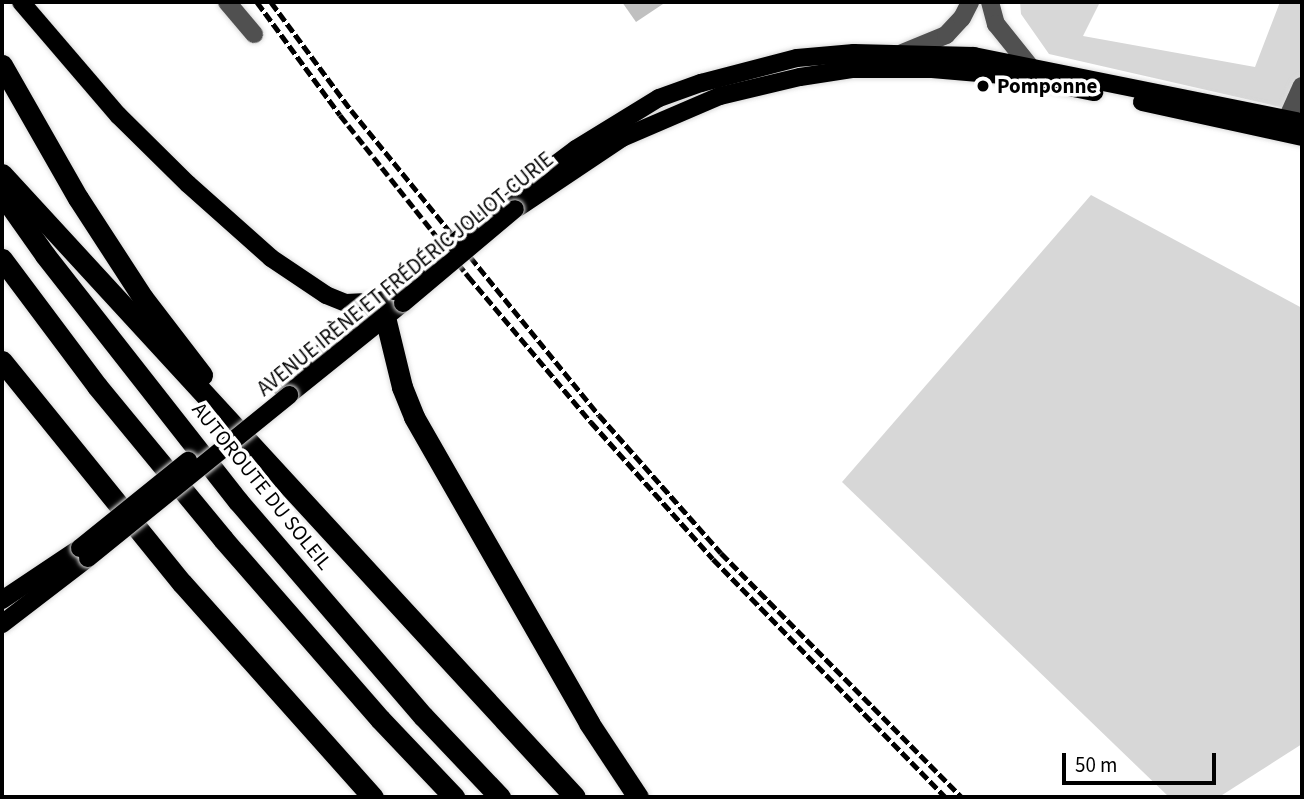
<!DOCTYPE html>
<html>
<head>
<meta charset="utf-8">
<style>
  body { margin:0 }
  #map { position:relative; width:1304px; height:799px; overflow:hidden; background:#fff; font-family:"Source Sans 3",sans-serif }
  div>[style] { position:absolute }
  .green>* { inset:0; background:#d7d7d7 }
  .building>* { inset:0; background:#c0c0c0 }
  .roads { filter:drop-shadow(0 0 2px #dbdbdb) drop-shadow(0 0 2px #dbdbdb) }
  .minor>* { height:18px; margin:-9px; padding:0 9px; transform-origin:9px; border-radius:9px; background:#505050 }
  .major>* { height:18px; margin:-9px; padding:0 9px; transform-origin:9px; border-radius:9px; background:#000 }
  .highway>* { height:21px; margin:-10.5px; padding:0 10.5px; transform-origin:10.5px; border-radius:10.5px; background:#000 }
  .rail>* { height:5px; margin-top:-2.5px; transform-origin:0; background:repeating-linear-gradient(90deg,#000 0 10px,transparent 0 13.5px) }
  .bridges { filter:drop-shadow(0 0 2px #dbdbdb) drop-shadow(0 0 2px #dbdbdb) }
  .major-bridge>* { height:18px; margin:-9px; padding:0 9px; transform-origin:9px; border-radius:9px; background:#000 }
  .dots>* { width:19px; height:19px; translate:-50% -50%; box-sizing:border-box; border:4px solid #fff; border-radius:50% }
  span { translate:-50% -50%; white-space:nowrap; text-align:center; line-height:1.15; -webkit-text-stroke:7px #fff; paint-order:stroke }
  .poi-label { font-size:21px; color:#000; font-weight:700 }
  .left { translate:0 -50%; text-align:left }
  .street-label { font-size:21px; color:#000 }
  .frame { position:absolute; inset:0; border:4px solid #000; pointer-events:none }
  .scale { position:absolute; left:1062px; top:753px; width:154px; height:32px; box-sizing:border-box; border:4px solid #000; border-top:0; padding-left:9px; font-size:21px; line-height:24px; white-space:nowrap; color:#000; -webkit-text-stroke:5px #fff; paint-order:stroke }
</style>
</head>
<body>
<div id="map">
  <div class="green">
    <div style="clip-path:polygon(1020px 2px,1100px 2px,1083px 36px,1255px 67px,1280px 2px,1302px 2px,1302px 112px,1049px 54px,1021px 14px)"></div>
    <div style="clip-path:polygon(1091px 195px,1302px 308px,1302px 744px,1219px 797px,1169px 797px,842px 482px)"></div>
  </div>
  <div class="building">
    <div style="clip-path:polygon(622px 2px,666px 2px,636px 22px)"></div>
  </div>
  <div class="roads">
    <div class="minor">
      <div style="left:227px;top:2px;width:42px;rotate:49.8deg"></div>
      <div style="left:990px;top:2px;width:23px;rotate:75deg"></div>
      <div style="left:996px;top:24px;width:53px;rotate:51.2deg"></div>
      <div style="left:902px;top:53px;width:48px;rotate:-22.2deg"></div>
      <div style="left:946px;top:35px;width:23px;rotate:-47deg"></div>
      <div style="left:962px;top:18px;width:18px;rotate:-63deg"></div>
      <div style="left:1287px;top:119px;width:36px;rotate:-66deg"></div>
    </div>
    <div class="major">
      <div style="left:21px;top:2px;width:149px;rotate:49.4deg"></div>
      <div style="left:118px;top:115px;width:98px;rotate:44.6deg"></div>
      <div style="left:188px;top:184px;width:111px;rotate:41.7deg"></div>
      <div style="left:271px;top:258px;width:66px;rotate:33.9deg"></div>
      <div style="left:326px;top:295px;width:22px;rotate:22deg"></div>
      <div style="left:346px;top:303px;width:36px;rotate:-3deg"></div>
      <div style="left:1142px;top:102px;width:164px;rotate:12.3deg"></div>
      <div style="left:508px;top:200px;width:85px;rotate:-36.9deg"></div>
      <div style="left:576px;top:149px;width:97px;rotate:-31.6deg"></div>
      <div style="left:659px;top:98px;width:45px;rotate:-19.7deg"></div>
      <div style="left:701px;top:83px;width:99px;rotate:-14.6deg"></div>
      <div style="left:797px;top:58px;width:57px;rotate:-5deg"></div>
      <div style="left:854px;top:53px;width:120px;rotate:1.4deg"></div>
      <div style="left:974px;top:56px;width:335px;rotate:11.4deg"></div>
      <div style="left:519px;top:207px;width:124px;rotate:-33.8deg"></div>
      <div style="left:622px;top:138px;width:107px;rotate:-23.2deg"></div>
      <div style="left:720px;top:96px;width:82px;rotate:-13.4deg"></div>
      <div style="left:800px;top:77px;width:54px;rotate:-8.6deg"></div>
      <div style="left:853px;top:69px;width:79px"></div>
      <div style="left:932px;top:69px;width:82px;rotate:4.9deg"></div>
      <div style="left:1014px;top:76px;width:82px;rotate:11.3deg"></div>
      <div style="left:281px;top:387px;width:134px;rotate:-40.5deg"></div>
      <div style="left:291px;top:393px;width:144px;rotate:-38.8deg"></div>
      <div style="left:2px;top:600px;width:94px;rotate:-33.7deg"></div>
      <div style="left:2px;top:624px;width:108px;rotate:-37.5deg"></div>
    </div>
    <div class="highway">
      <div style="left:2px;top:65px;width:153px;rotate:60.3deg"></div>
      <div style="left:78px;top:198px;width:119px;rotate:57deg"></div>
      <div style="left:143px;top:298px;width:97px;rotate:52.5deg"></div>
      <div style="left:2px;top:174px;width:846px;rotate:47.39deg"></div>
      <div style="left:2px;top:194px;width:75px;rotate:54.8deg"></div>
      <div style="left:45px;top:255px;width:313px;rotate:51.9deg"></div>
      <div style="left:238px;top:501px;width:284px;rotate:49.3deg"></div>
      <div style="left:423px;top:716px;width:112px;rotate:46.5deg"></div>
      <div style="left:2px;top:259px;width:159px;rotate:53.2deg"></div>
      <div style="left:97px;top:386px;width:198px;rotate:50.5deg"></div>
      <div style="left:223px;top:539px;width:239px;rotate:48.9deg"></div>
      <div style="left:380px;top:719px;width:108px;rotate:46.5deg"></div>
      <div style="left:385px;top:317px;width:72px;rotate:76.3deg"></div>
      <div style="left:402px;top:387px;width:32px;rotate:68deg"></div>
      <div style="left:414px;top:417px;width:353px;rotate:60.2deg"></div>
      <div style="left:589px;top:723px;width:89px;rotate:56.5deg"></div>
      <div style="left:2px;top:361px;width:286px;rotate:51deg"></div>
      <div style="left:182px;top:583px;width:287px;rotate:48.3deg"></div>
    </div>
  </div>
  <div class="rail">
    <div style="left:257px;top:2px;width:140px;rotate:53.7deg"></div>
    <div style="left:340px;top:115px;width:206px;rotate:51.5deg"></div>
    <div style="left:468px;top:276px;width:191px;rotate:49.9deg"></div>
    <div style="left:591px;top:422px;width:183px;rotate:48.3deg"></div>
    <div style="left:713px;top:559px;width:332px;rotate:45.7deg"></div>
    <div style="left:271px;top:2px;width:134px;rotate:53.5deg"></div>
    <div style="left:351px;top:110px;width:393px;rotate:50.9deg"></div>
    <div style="left:599px;top:415px;width:184px;rotate:48.5deg"></div>
    <div style="left:721px;top:553px;width:343px;rotate:45.4deg"></div>
  </div>
  <div class="bridges">
    <div class="major-bridge">
      <div style="left:394px;top:291px;width:134px;rotate:-38.7deg"></div>
      <div style="left:403px;top:303px;width:146px;rotate:-40deg"></div>
      <div style="left:80px;top:548px;width:139px;rotate:-38.9deg"></div>
      <div style="left:88px;top:558px;width:259px;rotate:-39deg"></div>
    </div>
  </div>
  <div class="dots">
    <div style="left:983px;top:86px;background:#000"></div>
  </div>
  <div class="poi-label">
    <span class="left" style="left:997px;top:86px">Pomponne</span>
  </div>
  <div class="street-label">
    <span style="left:405px;top:274px;rotate:-39deg">AVENUE IRÈNE ET FRÉDÉRIC JOLIOT-CURIE</span>
    <span style="left:262px;top:486px;rotate:51deg">AUTOROUTE DU SOLEIL</span>
  </div>
  <div class="frame"></div>
  <div class="scale">50 m</div>
</div>
</body>
</html>
